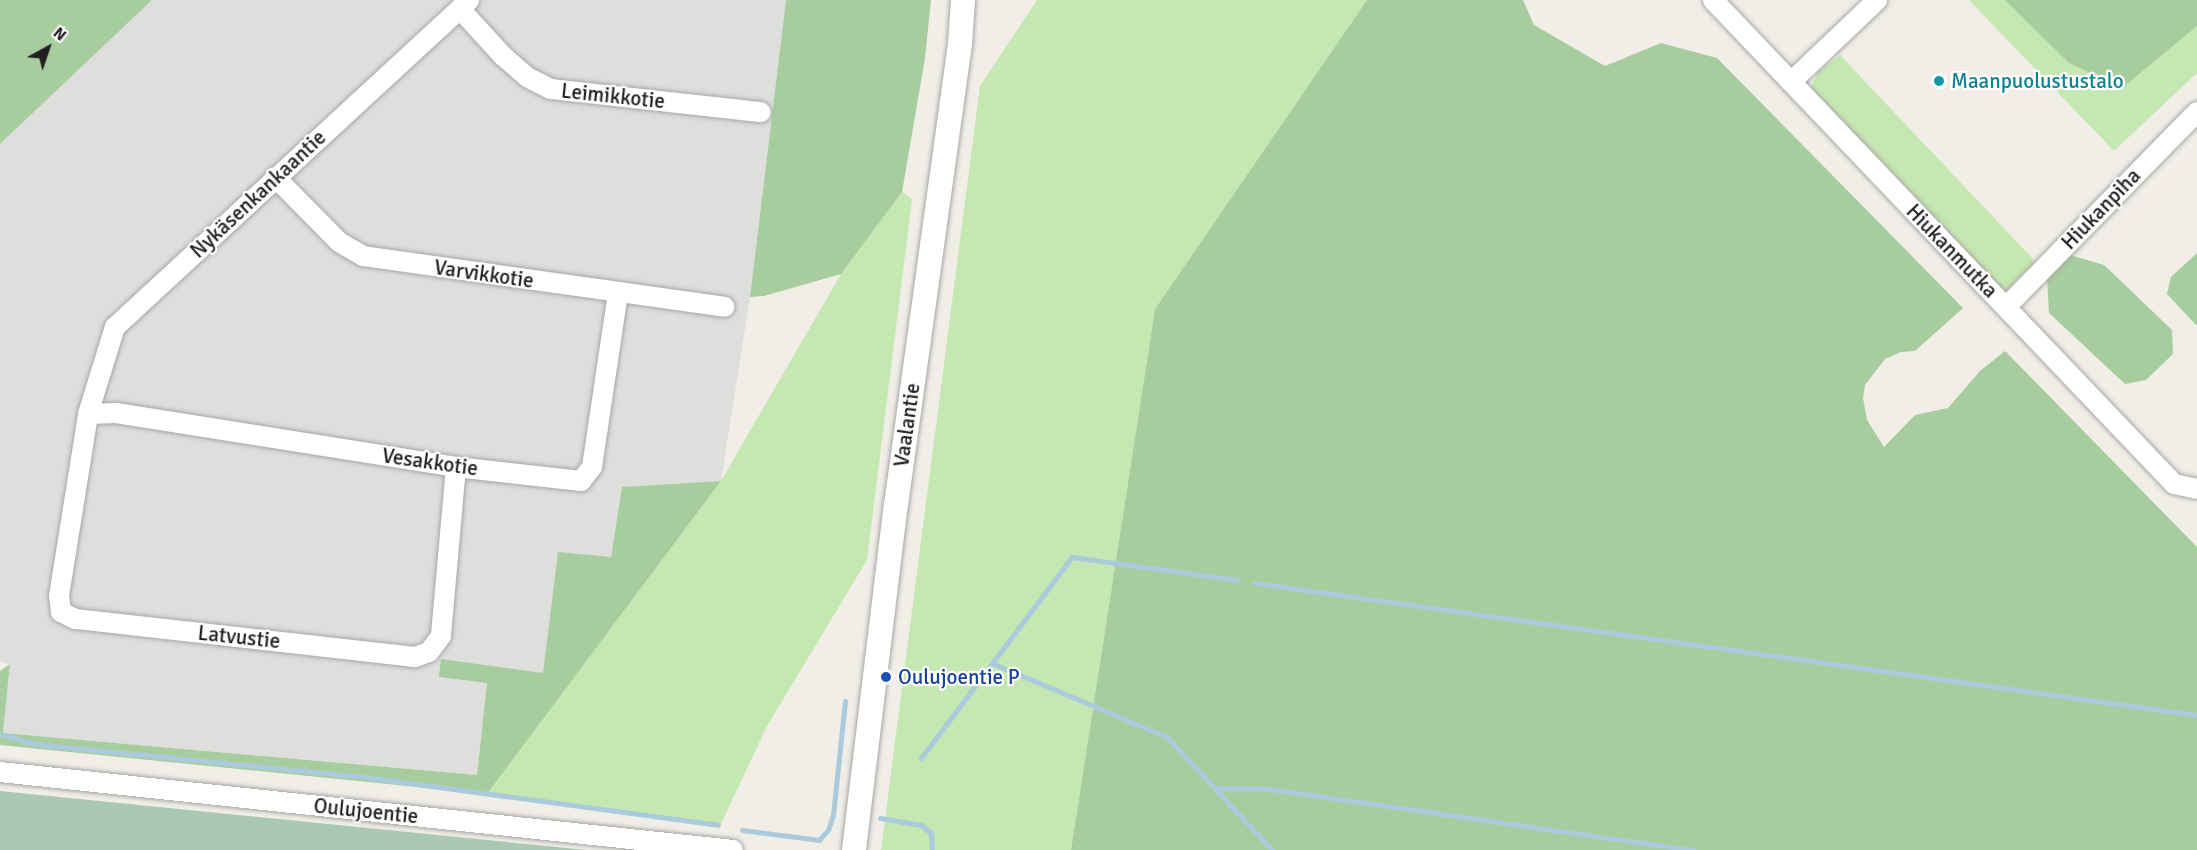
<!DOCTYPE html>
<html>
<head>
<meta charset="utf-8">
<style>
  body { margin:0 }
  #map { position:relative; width:2197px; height:850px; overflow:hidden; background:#f0eee7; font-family:Signika,sans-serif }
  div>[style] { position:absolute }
  .residential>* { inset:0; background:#dededd }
  .grass>* { inset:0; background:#c5e7b1 }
  .forest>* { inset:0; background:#a7cd9f }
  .cemetery>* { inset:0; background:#aac8b2 }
  .stream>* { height:5px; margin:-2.5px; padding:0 2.5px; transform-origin:2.5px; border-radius:2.5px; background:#abcadb }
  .roads { filter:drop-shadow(0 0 2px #a7a7a7) drop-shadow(0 0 2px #a7a7a7) }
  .minor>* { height:20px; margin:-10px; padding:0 10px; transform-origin:10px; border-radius:10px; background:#fff }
  .tertiary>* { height:24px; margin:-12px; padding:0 12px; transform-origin:12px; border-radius:12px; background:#fff }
  .dots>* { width:16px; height:16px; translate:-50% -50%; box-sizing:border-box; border:3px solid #fff; border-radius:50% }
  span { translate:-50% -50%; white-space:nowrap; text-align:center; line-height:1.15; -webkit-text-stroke:4.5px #fff; paint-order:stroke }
  .culture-label { font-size:21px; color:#0d838f }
  .left { translate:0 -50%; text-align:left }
  .street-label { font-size:21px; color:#202020 }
  .transit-label { font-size:21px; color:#164399 }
  .north { position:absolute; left:18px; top:18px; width:60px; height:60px; -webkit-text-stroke:4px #fff; paint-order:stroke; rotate:40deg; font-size:16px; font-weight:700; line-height:24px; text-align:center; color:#202020 }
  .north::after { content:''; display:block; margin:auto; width:21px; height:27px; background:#202020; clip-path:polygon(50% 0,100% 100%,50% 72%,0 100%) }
</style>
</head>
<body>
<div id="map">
  <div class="residential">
    <div style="clip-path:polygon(152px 0,786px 0,750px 297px,721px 481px,622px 487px,611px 558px,558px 553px,544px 673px,439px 677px,487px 683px,477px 775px,3px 733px,10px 664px,0 661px,0 144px)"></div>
  </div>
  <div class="grass">
    <div style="clip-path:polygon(1037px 0,1367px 0,1155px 309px,1071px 850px,881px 850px,980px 86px)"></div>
    <div style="clip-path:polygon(1969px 0,2197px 0,2197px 73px,2114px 151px)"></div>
    <div style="clip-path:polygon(1840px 55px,2032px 258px,2034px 265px,2013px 290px,2004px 292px,1810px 90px,1818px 72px)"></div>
    <div style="clip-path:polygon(902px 192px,912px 199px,867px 560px,767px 726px,719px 828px,487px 794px,721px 481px,841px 274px)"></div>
  </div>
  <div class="forest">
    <div style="clip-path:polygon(0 0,152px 0,0 144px)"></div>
    <div style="clip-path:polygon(786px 0,931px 0,925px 58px,902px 192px,841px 274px,764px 296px,750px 297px)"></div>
    <div style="clip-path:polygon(1367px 0,1523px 0,1534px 25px,1605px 66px,1661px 43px,1717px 58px,1963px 308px,1915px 351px,1901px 352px,1885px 359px,1865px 385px,1863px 398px,1867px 420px,1884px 447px,1915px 415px,1948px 408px,1980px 371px,2005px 351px,2197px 547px,2197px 850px,1071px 850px,1155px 309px)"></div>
    <div style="clip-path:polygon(2005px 0,2197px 0,2197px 26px,2122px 88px,2069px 63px)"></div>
    <div style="clip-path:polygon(2197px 253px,2197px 326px,2167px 294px,2171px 277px)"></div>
    <div style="clip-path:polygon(2070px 255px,2104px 265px,2172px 330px,2173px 354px,2146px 380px,2125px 384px,2049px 313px,2047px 279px)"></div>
    <div style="clip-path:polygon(721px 481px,487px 794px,0 745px,0 671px,10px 664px,3px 733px,477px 775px,487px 683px,439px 677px,441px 659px,543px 673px,558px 552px,611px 557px,622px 487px)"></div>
  </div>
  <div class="cemetery">
    <div style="clip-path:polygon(0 791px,467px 838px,586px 850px,0 850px)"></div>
  </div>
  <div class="stream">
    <div style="left:1255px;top:583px;width:951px;rotate:7.98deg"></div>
    <div style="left:994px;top:664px;width:188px;rotate:22.9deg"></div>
    <div style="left:1167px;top:737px;width:154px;rotate:47.1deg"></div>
    <div style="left:0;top:734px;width:36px;rotate:16deg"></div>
    <div style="left:35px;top:744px;width:324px;rotate:5.7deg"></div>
    <div style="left:357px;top:776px;width:364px;rotate:7.7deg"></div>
    <div style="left:921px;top:758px;width:251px;rotate:-53.1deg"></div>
    <div style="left:1072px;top:557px;width:167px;rotate:7.9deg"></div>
    <div style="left:1215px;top:788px;width:54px;rotate:1.1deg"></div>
    <div style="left:1269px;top:789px;width:429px;rotate:8.2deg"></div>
    <div style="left:880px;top:818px;width:42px;rotate:9.7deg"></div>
    <div style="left:921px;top:825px;width:13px;rotate:39deg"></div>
    <div style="left:931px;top:833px;width:17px;rotate:87deg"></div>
    <div style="left:742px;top:830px;width:78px;rotate:7.4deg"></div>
    <div style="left:819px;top:840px;width:13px;rotate:-48deg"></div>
    <div style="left:828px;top:830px;width:16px;rotate:-72deg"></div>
    <div style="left:833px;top:815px;width:115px;rotate:-84deg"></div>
  </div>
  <div class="roads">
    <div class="minor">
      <div style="left:1713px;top:0;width:668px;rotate:46.39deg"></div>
      <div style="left:2174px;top:484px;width:24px;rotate:12deg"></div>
      <div style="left:460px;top:9px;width:64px;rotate:47.5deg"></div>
      <div style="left:503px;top:56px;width:32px;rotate:41deg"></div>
      <div style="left:527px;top:77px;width:27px;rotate:27deg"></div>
      <div style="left:551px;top:89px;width:211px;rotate:6.3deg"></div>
      <div style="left:1791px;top:82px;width:119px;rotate:-43.6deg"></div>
      <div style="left:275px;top:177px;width:91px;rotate:45.4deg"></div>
      <div style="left:339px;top:242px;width:28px;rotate:30deg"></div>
      <div style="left:363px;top:256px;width:365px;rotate:8deg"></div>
      <div style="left:2006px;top:307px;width:273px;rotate:-45.6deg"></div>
      <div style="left:88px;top:414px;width:28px;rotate:-2deg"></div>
      <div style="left:116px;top:413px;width:344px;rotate:9deg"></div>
      <div style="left:456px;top:467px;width:126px;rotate:6.4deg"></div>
      <div style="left:581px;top:481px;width:18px;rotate:-52deg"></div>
      <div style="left:592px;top:467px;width:176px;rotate:-81.5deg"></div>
      <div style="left:456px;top:467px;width:170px;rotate:95.1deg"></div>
      <div style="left:441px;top:636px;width:20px;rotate:127deg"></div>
      <div style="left:429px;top:652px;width:15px;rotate:160deg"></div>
      <div style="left:415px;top:657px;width:342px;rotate:-173.6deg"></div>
      <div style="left:75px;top:619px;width:16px;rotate:-153deg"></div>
      <div style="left:61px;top:612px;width:16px;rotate:-97deg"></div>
      <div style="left:59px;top:596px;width:184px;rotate:-80.9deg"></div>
      <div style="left:88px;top:414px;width:91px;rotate:-72.8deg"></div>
      <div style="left:115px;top:327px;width:482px;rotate:-42.7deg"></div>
      <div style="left:0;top:772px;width:737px;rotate:6.07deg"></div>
    </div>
    <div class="tertiary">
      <div style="left:854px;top:850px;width:348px;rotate:-83.1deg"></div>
      <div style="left:896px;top:505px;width:465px;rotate:-82.1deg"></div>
      <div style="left:960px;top:44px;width:44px;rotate:-86.1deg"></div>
    </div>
  </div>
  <div class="dots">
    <div style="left:1939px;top:81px;background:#0f9aa8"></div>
    <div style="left:886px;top:677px;background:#1a4fb4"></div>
  </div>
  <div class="culture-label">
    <span class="left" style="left:1951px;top:81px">Maanpuolustustalo</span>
  </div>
  <div class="street-label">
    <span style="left:613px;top:96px;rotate:6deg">Leimikkotie</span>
    <span style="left:258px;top:194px;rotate:-43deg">Nykäsenkankaantie</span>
    <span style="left:2101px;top:209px;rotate:-46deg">Hiukanpiha</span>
    <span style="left:1952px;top:251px;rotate:46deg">Hiukanmutka</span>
    <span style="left:484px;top:274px;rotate:8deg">Varvikkotie</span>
    <span style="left:907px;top:425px;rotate:-82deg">Vaalantie</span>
    <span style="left:430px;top:462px;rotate:8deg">Vesakkotie</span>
    <span style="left:239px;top:637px;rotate:6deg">Latvustie</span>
    <span style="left:366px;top:811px;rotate:6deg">Oulujoentie</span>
  </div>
  <div class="transit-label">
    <span class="left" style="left:898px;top:677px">Oulujoentie P</span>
  </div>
  <div class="north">N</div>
</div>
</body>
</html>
